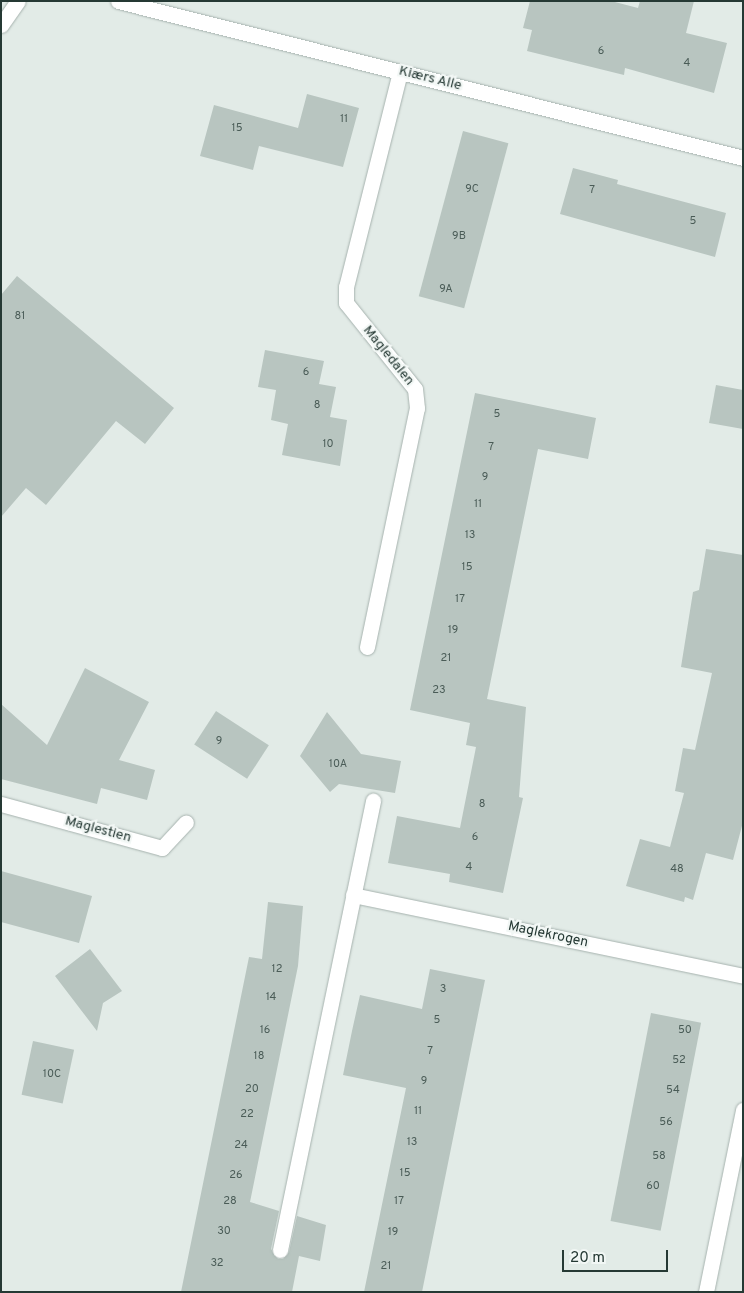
<!DOCTYPE html>
<html>
<head>
<meta charset="utf-8">
<style>
  body { margin:0 }
  #map { position:relative; width:744px; height:1293px; overflow:hidden; background:#e2ebe7; font-family:Overpass,sans-serif }
  div>[style] { position:absolute }
  .building>* { inset:0; background:#b8c5c0; transform-origin:0 0 }
  .roads { filter:drop-shadow(0 0 1px #a6b2ae) drop-shadow(0 0 1px #a6b2ae) }
  .minor>* { height:15px; margin:-7.5px; padding:0 7.5px; transform-origin:7.5px; border-radius:7.5px; background:#fff }
  span { translate:-50% -50%; white-space:nowrap; text-align:center; line-height:1.15; -webkit-text-stroke:4.5px #f2f7f5; paint-order:stroke }
  .number-label { font-size:11px; color:#4a5c57 }
  .number-label span { -webkit-text-stroke-width:0 }
  .street-label { font-size:14px; color:#253934 }
  .frame { position:absolute; inset:0; border:2px solid #253934; pointer-events:none }
  .scale { position:absolute; left:562px; top:1250px; width:106px; height:22px; box-sizing:border-box; border:2px solid #253934; border-top:0; padding-left:6px; font-size:15px; line-height:18px; white-space:nowrap; color:#253934; -webkit-text-stroke:4px #f2f7f5; paint-order:stroke }
</style>
</head>
<body>
<div id="map">
  <div class="building">
    <div style="clip-path:polygon(530px 1px,611px 1px,638px 8px,640px 1px,694px 1px,686px 33px,727px 43px,714px 93px,625px 68px,624px 75px,527px 51px,532px 30px,523px 28px)"></div>
    <div style="clip-path:polygon(307px 94px,359px 108px,343px 167px,259px 146px,253px 170px,200px 156px,214px 105px,298px 128px)"></div>
    <div style="left:463px;top:131px;width:47px;height:171px;rotate:15deg"></div>
    <div style="clip-path:polygon(573px 168px,618px 180px,617px 184px,726px 213px,715px 257px,560px 214px)"></div>
    <div style="clip-path:polygon(17px 276px,174px 408px,145px 444px,116px 421px,46px 505px,26px 488px,1px 517px,1px 295px)"></div>
    <div style="clip-path:polygon(265px 350px,324px 361px,319px 384px,336px 387px,330px 417px,347px 420px,340px 466px,282px 455px,288px 424px,271px 420px,276px 390px,258px 387px)"></div>
    <div style="clip-path:polygon(716px 385px,743px 390px,743px 429px,709px 423px)"></div>
    <div style="clip-path:polygon(475px 393px,596px 418px,588px 459px,538px 449px,487px 699px,526px 707px,519px 797px,523px 798px,503px 893px,449px 882px,450px 874px,388px 863px,397px 816px,460px 828px,476px 747px,466px 745px,470px 723px,410px 710px)"></div>
    <div style="clip-path:polygon(706px 549px,743px 555px,743px 822px,733px 860px,706px 853px,693px 900px,685px 897px,684px 902px,626px 886px,640px 839px,670px 847px,684px 793px,675px 791px,683px 748px,695px 750px,712px 673px,681px 667px,693px 592px,699px 590px)"></div>
    <div style="clip-path:polygon(85px 668px,149px 702px,119px 760px,155px 770px,147px 800px,101px 788px,97px 804px,1px 779px,1px 704px,47px 745px)"></div>
    <div style="left:216px;top:711px;width:63px;height:40px;rotate:33deg"></div>
    <div style="clip-path:polygon(327px 712px,361px 754px,401px 761px,395px 793px,339px 784px,330px 792px,300px 756px)"></div>
    <div style="clip-path:polygon(1px 871px,92px 896px,79px 943px,1px 922px)"></div>
    <div style="clip-path:polygon(268px 902px,303px 906px,298px 966px,250px 1202px,279px 1211px,271px 1249px,278px 1259px,283px 1259px,289px 1252px,297px 1216px,326px 1225px,320px 1261px,299px 1256px,292px 1292px,181px 1292px,249px 957px,262px 959px)"></div>
    <div style="clip-path:polygon(90px 949px,122px 991px,103px 1003px,97px 1031px,55px 976px)"></div>
    <div style="clip-path:polygon(430px 969px,485px 980px,422px 1292px,364px 1292px,406px 1088px,343px 1075px,352px 1031px,360px 995px,422px 1009px)"></div>
    <div style="left:651px;top:1013px;width:51px;height:212px;rotate:11deg"></div>
    <div style="left:33px;top:1041px;width:42px;height:55px;rotate:12deg"></div>
  </div>
  <div class="roads">
    <div class="minor">
      <div style="left:118px;top:1px;width:644px;rotate:14.1deg"></div>
      <div style="left:1px;top:25px;width:29px;rotate:-55deg"></div>
      <div style="left:367px;top:647px;width:244px;rotate:-78.2deg"></div>
      <div style="left:417px;top:408px;width:19px;rotate:-96deg"></div>
      <div style="left:415px;top:389px;width:110px;rotate:-128.7deg"></div>
      <div style="left:346px;top:303px;width:16px;rotate:-90deg"></div>
      <div style="left:346px;top:287px;width:222px;rotate:-75.9deg"></div>
      <div style="left:1px;top:804px;width:167px;rotate:15.3deg"></div>
      <div style="left:162px;top:848px;width:35px;rotate:-47deg"></div>
      <div style="left:353px;top:895px;width:398px;rotate:11.7deg"></div>
      <div style="left:280px;top:1250px;width:459px;rotate:-78.3deg"></div>
      <div style="left:706px;top:1292px;width:186px;rotate:-78.5deg"></div>
    </div>
  </div>
  <div class="number-label">
    <span style="left:601px;top:51px">6</span>
    <span style="left:687px;top:63px">4</span>
    <span style="left:344px;top:119px">11</span>
    <span style="left:237px;top:128px">15</span>
    <span style="left:472px;top:189px">9C</span>
    <span style="left:592px;top:190px">7</span>
    <span style="left:693px;top:221px">5</span>
    <span style="left:459px;top:236px">9B</span>
    <span style="left:446px;top:289px">9A</span>
    <span style="left:20px;top:316px">81</span>
    <span style="left:306px;top:372px">6</span>
    <span style="left:317px;top:405px">8</span>
    <span style="left:497px;top:414px">5</span>
    <span style="left:328px;top:444px">10</span>
    <span style="left:491px;top:447px">7</span>
    <span style="left:485px;top:477px">9</span>
    <span style="left:478px;top:504px">11</span>
    <span style="left:470px;top:535px">13</span>
    <span style="left:467px;top:567px">15</span>
    <span style="left:460px;top:599px">17</span>
    <span style="left:453px;top:630px">19</span>
    <span style="left:446px;top:658px">21</span>
    <span style="left:439px;top:690px">23</span>
    <span style="left:219px;top:741px">9</span>
    <span style="left:338px;top:764px">10A</span>
    <span style="left:482px;top:804px">8</span>
    <span style="left:475px;top:837px">6</span>
    <span style="left:469px;top:867px">4</span>
    <span style="left:677px;top:869px">48</span>
    <span style="left:277px;top:969px">12</span>
    <span style="left:443px;top:989px">3</span>
    <span style="left:271px;top:997px">14</span>
    <span style="left:437px;top:1020px">5</span>
    <span style="left:265px;top:1030px">16</span>
    <span style="left:685px;top:1030px">50</span>
    <span style="left:430px;top:1051px">7</span>
    <span style="left:259px;top:1056px">18</span>
    <span style="left:679px;top:1060px">52</span>
    <span style="left:52px;top:1074px">10C</span>
    <span style="left:424px;top:1081px">9</span>
    <span style="left:252px;top:1089px">20</span>
    <span style="left:673px;top:1090px">54</span>
    <span style="left:418px;top:1111px">11</span>
    <span style="left:247px;top:1114px">22</span>
    <span style="left:666px;top:1122px">56</span>
    <span style="left:412px;top:1142px">13</span>
    <span style="left:241px;top:1145px">24</span>
    <span style="left:659px;top:1156px">58</span>
    <span style="left:405px;top:1173px">15</span>
    <span style="left:236px;top:1175px">26</span>
    <span style="left:653px;top:1186px">60</span>
    <span style="left:230px;top:1201px">28</span>
    <span style="left:399px;top:1201px">17</span>
    <span style="left:224px;top:1231px">30</span>
    <span style="left:393px;top:1232px">19</span>
    <span style="left:217px;top:1263px">32</span>
    <span style="left:386px;top:1266px">21</span>
  </div>
  <div class="street-label">
    <span style="left:430px;top:79px;rotate:14deg">Kiærs Alle</span>
    <span style="left:388px;top:356px;rotate:51deg">Magledalen</span>
    <span style="left:98px;top:830px;rotate:15deg">Maglestien</span>
    <span style="left:548px;top:935px;rotate:12deg">Maglekrogen</span>
  </div>
  <div class="frame"></div>
  <div class="scale">20 m</div>
</div>
</body>
</html>
